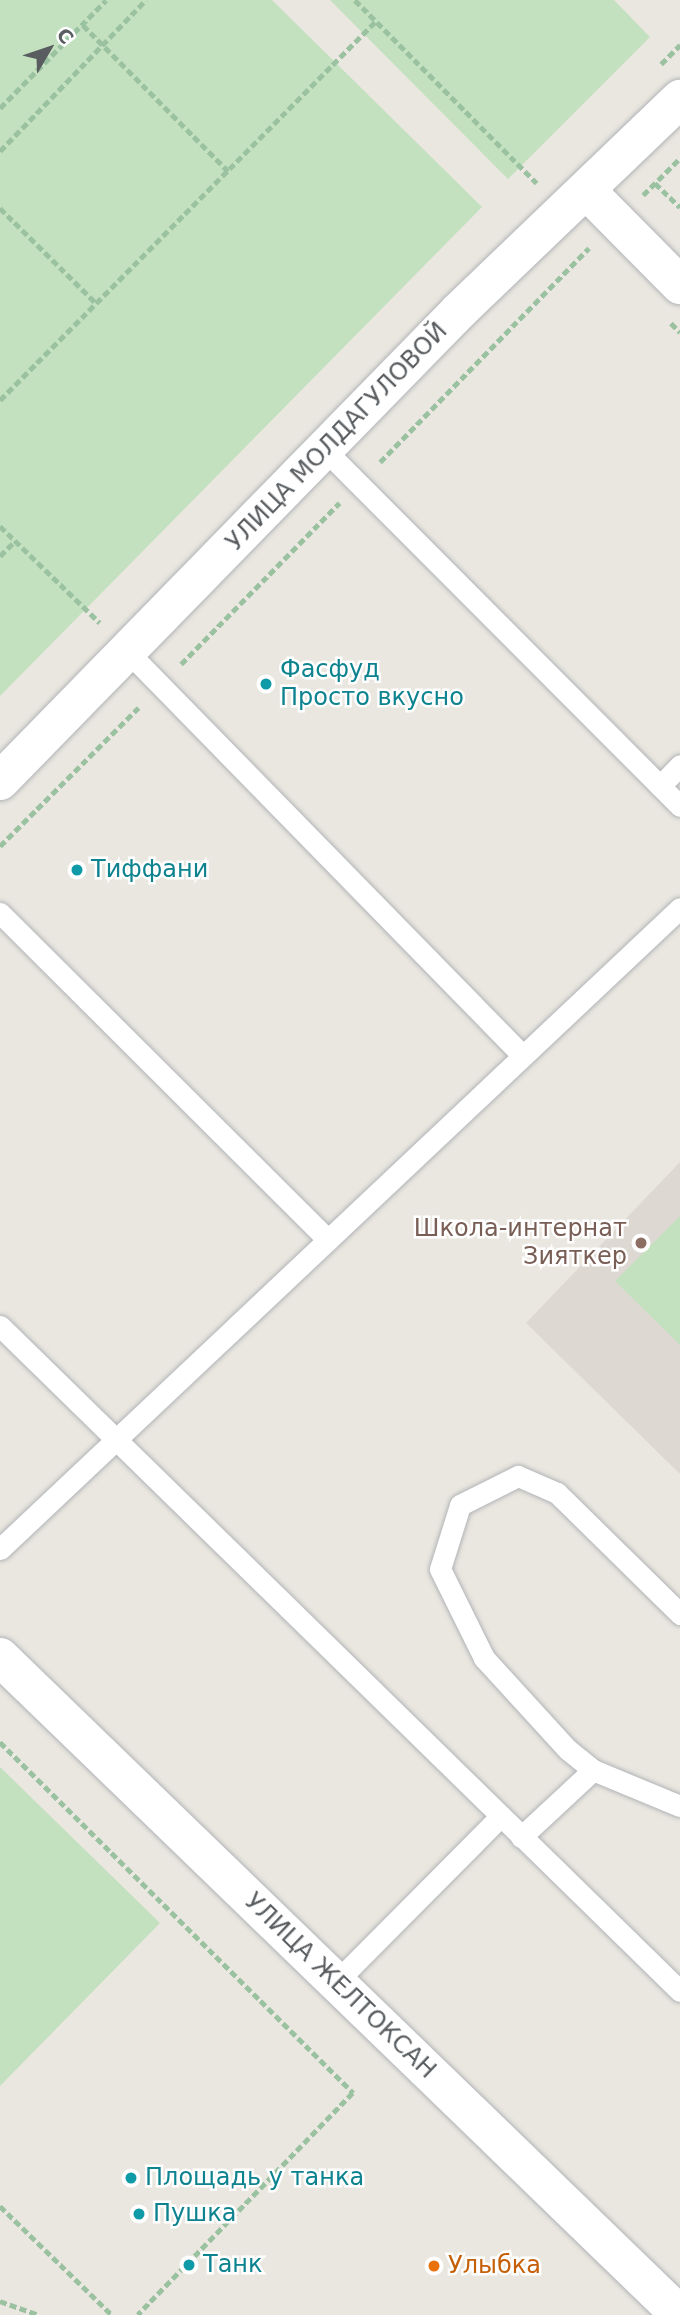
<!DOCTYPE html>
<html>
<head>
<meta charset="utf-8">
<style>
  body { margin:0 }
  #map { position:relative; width:680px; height:2315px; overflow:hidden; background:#eae7e0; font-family:"DejaVu Sans",sans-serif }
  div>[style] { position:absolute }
  .education>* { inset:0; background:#ddd8d2 }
  .green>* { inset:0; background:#c3e0bf }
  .path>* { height:4.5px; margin-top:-2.25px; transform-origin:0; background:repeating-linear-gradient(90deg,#9bc2a0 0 7px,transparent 0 10.5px) }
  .roads { filter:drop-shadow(0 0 2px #b1b4b7) drop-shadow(0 0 2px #b1b4b7) }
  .service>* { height:21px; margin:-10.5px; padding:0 10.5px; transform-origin:10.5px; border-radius:10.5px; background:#fff }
  .minor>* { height:38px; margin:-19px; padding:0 19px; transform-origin:19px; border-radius:19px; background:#fff }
  .tertiary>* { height:38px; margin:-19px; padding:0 19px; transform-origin:19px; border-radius:19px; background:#fff }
  .dots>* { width:19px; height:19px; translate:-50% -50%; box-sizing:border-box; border:4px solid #fff; border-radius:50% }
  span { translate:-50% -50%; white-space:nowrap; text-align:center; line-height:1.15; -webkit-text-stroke:5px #fff; paint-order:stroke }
  .street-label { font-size:24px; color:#595d60 }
  .culture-label { font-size:24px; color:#0d838f }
  .left { translate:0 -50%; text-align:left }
  .education-label { font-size:24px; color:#785e54 }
  .right { translate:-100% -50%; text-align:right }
  .food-label { font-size:24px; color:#c56008 }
  .north { position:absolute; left:14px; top:14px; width:70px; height:70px; -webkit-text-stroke:5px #fff; paint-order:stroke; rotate:51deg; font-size:19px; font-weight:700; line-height:28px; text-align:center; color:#595d60 }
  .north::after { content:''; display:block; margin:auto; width:24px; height:32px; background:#595d60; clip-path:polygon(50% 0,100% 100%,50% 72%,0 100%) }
</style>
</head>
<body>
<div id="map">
  <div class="education">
    <div style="clip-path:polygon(680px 1162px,680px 1474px,526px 1323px)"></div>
  </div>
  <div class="green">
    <div style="clip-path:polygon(0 0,272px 0,482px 207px,0 696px)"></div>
    <div style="clip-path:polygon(330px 0,614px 0,650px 37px,508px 179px)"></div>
    <div style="clip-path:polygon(680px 1216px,680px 1345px,615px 1281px)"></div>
    <div style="clip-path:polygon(0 1767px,160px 1923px,0 2086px)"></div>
  </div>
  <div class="path">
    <div style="left:355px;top:0;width:258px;rotate:45.2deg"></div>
    <div style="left:83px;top:25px;width:206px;rotate:45.2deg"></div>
    <div style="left:661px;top:64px;width:27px;rotate:-45deg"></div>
    <div style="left:0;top:108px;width:151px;rotate:-45.5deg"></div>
    <div style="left:0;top:151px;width:210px;rotate:-46deg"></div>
    <div style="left:655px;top:183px;width:35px;rotate:44deg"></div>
    <div style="left:643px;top:195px;width:52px;rotate:-45deg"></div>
    <div style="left:0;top:208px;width:135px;rotate:44.7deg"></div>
    <div style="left:671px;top:323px;width:13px;rotate:45deg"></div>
    <div style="left:0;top:400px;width:534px;rotate:-45.23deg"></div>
    <div style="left:380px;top:462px;width:299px;rotate:-45.7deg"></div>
    <div style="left:0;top:526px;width:139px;rotate:44.1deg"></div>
    <div style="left:0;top:556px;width:21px;rotate:-45deg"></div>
    <div style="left:181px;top:664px;width:226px;rotate:-45.5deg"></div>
    <div style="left:0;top:846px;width:199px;rotate:-45deg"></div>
    <div style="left:0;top:1742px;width:498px;rotate:44.8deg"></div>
    <div style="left:353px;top:2093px;width:309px;rotate:134.1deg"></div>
    <div style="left:0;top:2206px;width:156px;rotate:44.2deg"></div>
    <div style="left:0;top:2301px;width:41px;rotate:19.7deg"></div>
  </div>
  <div class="roads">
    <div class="service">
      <div style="left:324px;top:449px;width:504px;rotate:45.08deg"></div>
      <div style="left:127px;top:651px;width:566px;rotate:45.64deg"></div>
      <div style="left:660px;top:786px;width:29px;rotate:-46deg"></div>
      <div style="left:0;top:913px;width:463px;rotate:44.9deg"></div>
      <div style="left:0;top:1326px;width:951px;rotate:44.36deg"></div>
      <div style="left:0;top:1549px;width:934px;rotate:-43.31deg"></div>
      <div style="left:593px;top:1770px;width:32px;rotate:-141deg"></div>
      <div style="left:568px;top:1750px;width:125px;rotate:-132.4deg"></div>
      <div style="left:484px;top:1658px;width:99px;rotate:-116.3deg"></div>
      <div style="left:440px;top:1569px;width:67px;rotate:-72.6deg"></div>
      <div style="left:460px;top:1505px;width:65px;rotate:-26.6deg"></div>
      <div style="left:518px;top:1476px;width:43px;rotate:23.6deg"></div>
      <div style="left:557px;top:1493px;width:173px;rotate:44.5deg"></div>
      <div style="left:521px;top:1837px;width:98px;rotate:-42.9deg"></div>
      <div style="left:593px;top:1770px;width:94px;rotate:22.5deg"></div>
      <div style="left:336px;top:1982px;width:234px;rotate:-45.2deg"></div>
    </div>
    <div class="minor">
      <div style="left:586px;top:190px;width:134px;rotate:45.3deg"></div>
    </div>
    <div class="tertiary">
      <div style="left:0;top:781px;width:656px;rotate:-45.68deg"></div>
      <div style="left:458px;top:312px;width:308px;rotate:-43.8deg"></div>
      <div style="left:0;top:1657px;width:946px;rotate:44.06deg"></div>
    </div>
  </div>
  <div class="dots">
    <div style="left:266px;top:684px;background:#0f9aa8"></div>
    <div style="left:77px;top:870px;background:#0f9aa8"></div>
    <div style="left:641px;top:1243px;background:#8d6e63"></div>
    <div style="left:131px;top:2178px;background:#0f9aa8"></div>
    <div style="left:139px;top:2214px;background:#0f9aa8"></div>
    <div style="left:189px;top:2265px;background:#0f9aa8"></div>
    <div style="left:434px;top:2266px;background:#e8710a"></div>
  </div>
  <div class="street-label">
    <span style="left:337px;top:437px;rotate:-46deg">УЛИЦА МОЛДАГУЛОВОЙ</span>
    <span style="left:340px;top:1986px;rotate:44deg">УЛИЦА ЖЕЛТОКСАН</span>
  </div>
  <div class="culture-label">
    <span class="left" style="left:280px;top:684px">Фасфуд<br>Просто вкусно</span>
    <span class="left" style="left:91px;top:870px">Тиффани</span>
    <span class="left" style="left:145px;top:2178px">Площадь у танка</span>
    <span class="left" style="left:153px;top:2214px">Пушка</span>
    <span class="left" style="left:203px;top:2265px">Танк</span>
  </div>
  <div class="education-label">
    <span class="right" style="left:627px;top:1243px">Школа-интернат<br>Зияткер</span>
  </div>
  <div class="food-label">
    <span class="left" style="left:448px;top:2266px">Улыбка</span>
  </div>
  <div class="north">С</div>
</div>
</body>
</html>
